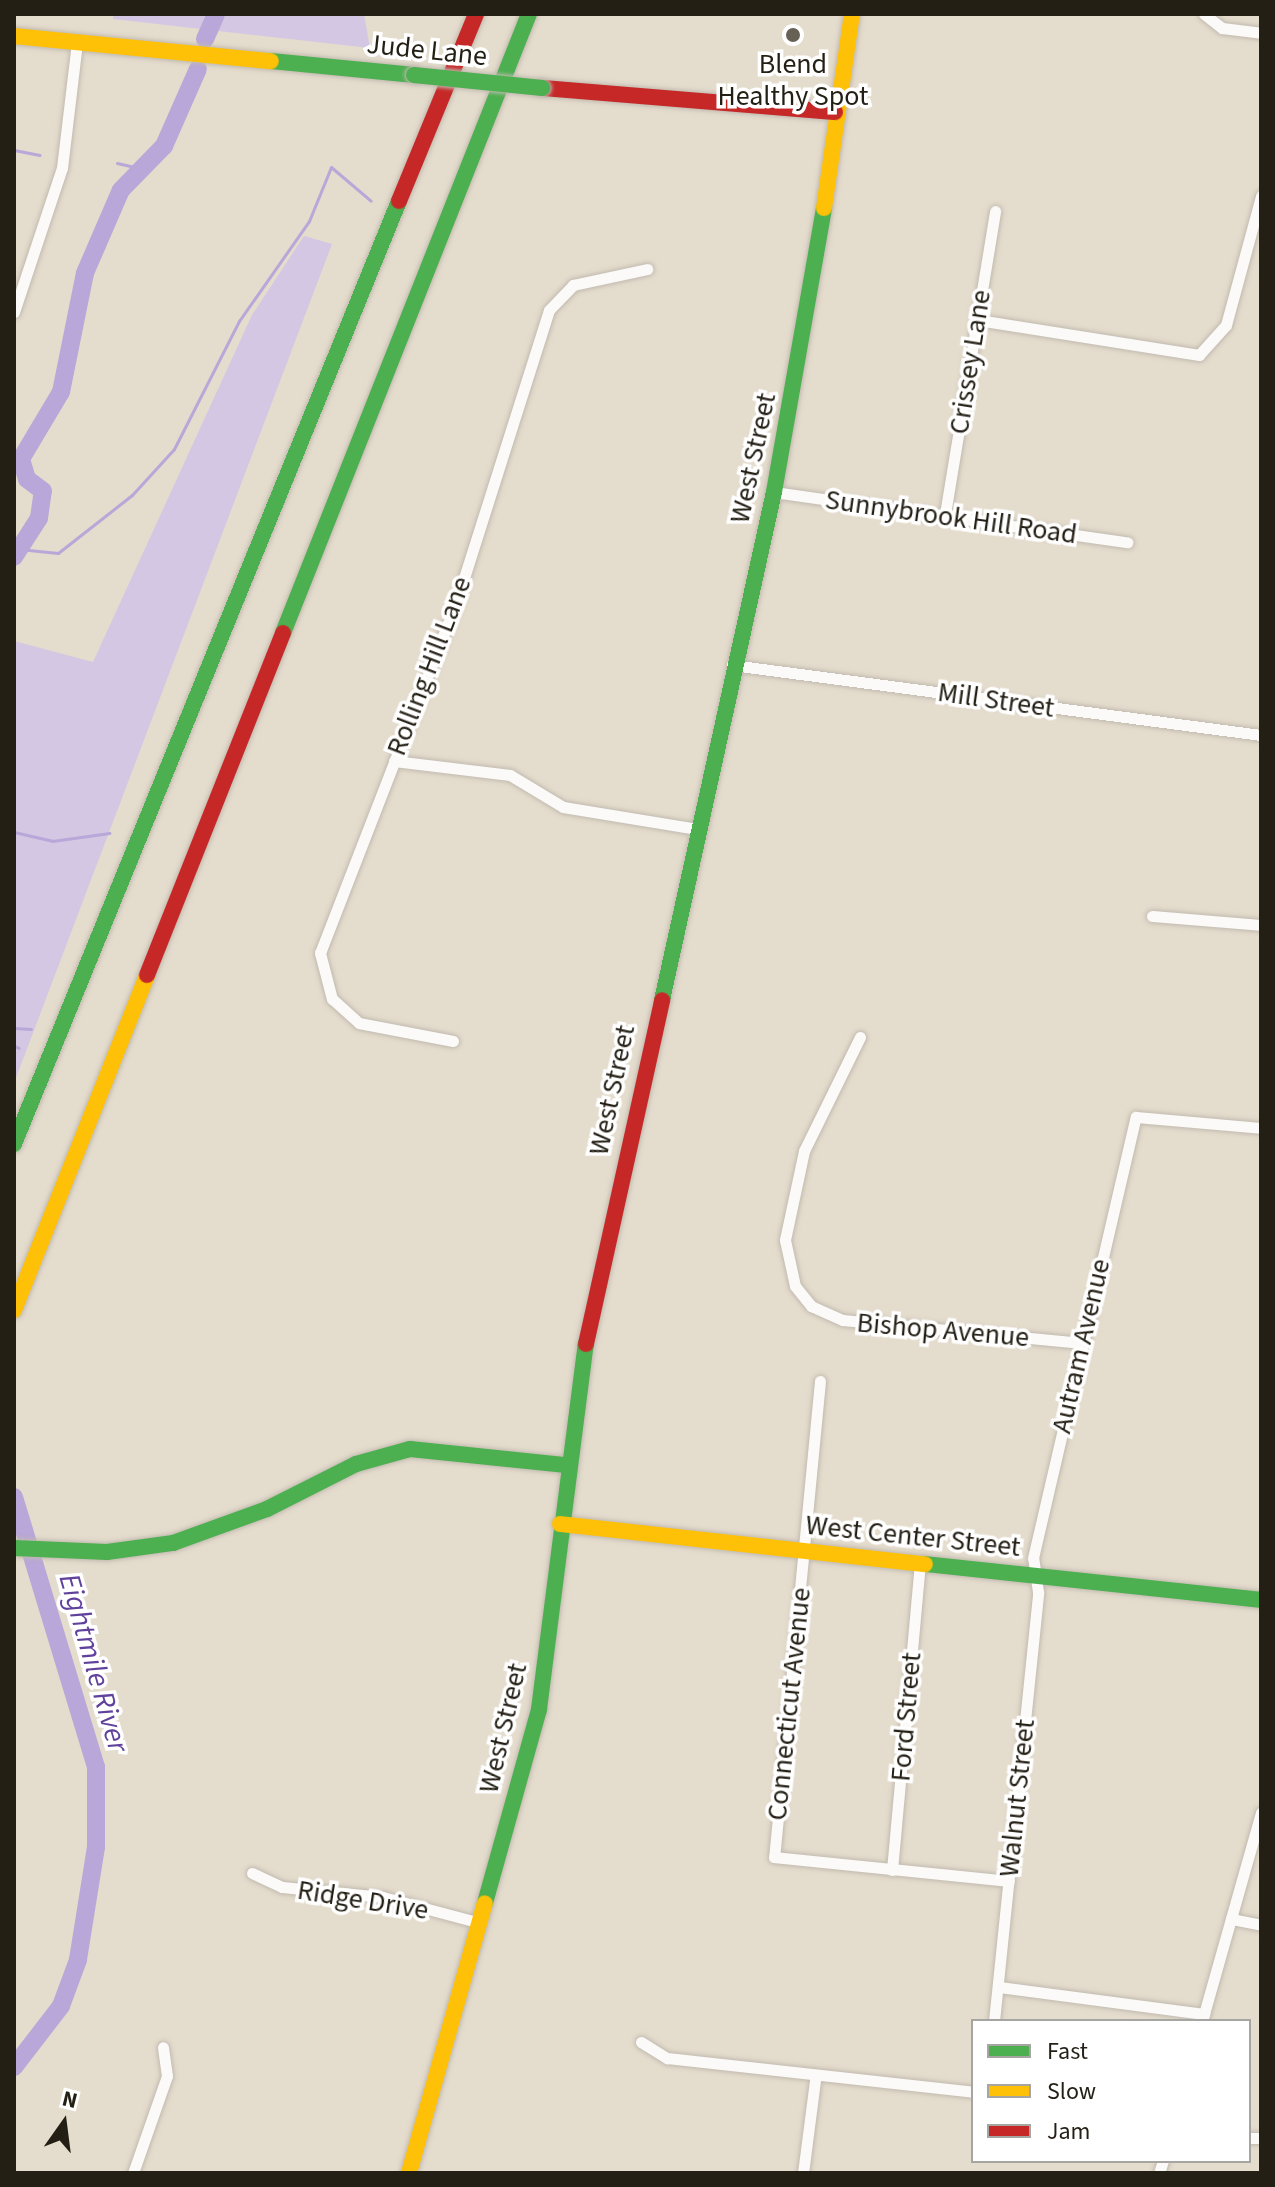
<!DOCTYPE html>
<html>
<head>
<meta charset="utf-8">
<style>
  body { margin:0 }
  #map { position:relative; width:1275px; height:2187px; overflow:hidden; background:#e4dccd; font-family:"Source Sans 3",sans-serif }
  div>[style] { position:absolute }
  .green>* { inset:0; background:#d4c7e4 }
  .stream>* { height:3px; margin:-1.5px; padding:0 1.5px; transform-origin:1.5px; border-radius:1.5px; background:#b8a7d8 }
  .river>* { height:18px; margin:-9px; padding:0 9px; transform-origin:9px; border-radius:9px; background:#b8a7d8 }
  .roads { filter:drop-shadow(0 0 2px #c1baaf) drop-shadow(0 0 2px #c1baaf) }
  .street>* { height:11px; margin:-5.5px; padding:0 5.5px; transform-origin:5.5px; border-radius:5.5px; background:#fbfaf8 }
  .fast>* { height:16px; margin:-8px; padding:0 8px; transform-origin:8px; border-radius:8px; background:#4caf50 }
  .slow>* { height:16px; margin:-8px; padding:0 8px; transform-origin:8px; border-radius:8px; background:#ffc107 }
  .jam>* { height:16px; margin:-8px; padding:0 8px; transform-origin:8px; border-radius:8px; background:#c62828 }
  .bridges { filter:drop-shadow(0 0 2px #c1baaf) drop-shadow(0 0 2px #c1baaf) }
  .fast-bridge>* { height:16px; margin:-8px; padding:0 8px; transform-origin:8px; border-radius:8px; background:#4caf50 }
  .dots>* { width:22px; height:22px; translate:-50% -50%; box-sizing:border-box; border:4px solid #fff; border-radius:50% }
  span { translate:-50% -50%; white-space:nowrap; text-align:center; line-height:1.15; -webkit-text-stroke:7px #fff; paint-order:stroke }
  .street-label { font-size:28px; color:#241f15 }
  .poi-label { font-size:28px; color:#241f15 }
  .water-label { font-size:30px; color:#60429c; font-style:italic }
  .frame { position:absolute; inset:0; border:16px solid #241f15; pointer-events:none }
  .legend { position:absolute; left:971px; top:2019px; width:280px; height:144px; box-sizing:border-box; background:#fff; border:2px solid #a7a5a1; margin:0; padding:10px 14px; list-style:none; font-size:24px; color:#241f15 }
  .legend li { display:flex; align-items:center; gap:16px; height:40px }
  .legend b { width:40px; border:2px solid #a7a5a1 }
  .north { position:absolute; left:24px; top:2083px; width:80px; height:80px; -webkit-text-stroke:6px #fff; paint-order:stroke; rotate:14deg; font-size:22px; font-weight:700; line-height:32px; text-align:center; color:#241f15 }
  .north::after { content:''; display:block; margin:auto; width:28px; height:36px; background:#241f15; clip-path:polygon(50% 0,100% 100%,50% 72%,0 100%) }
</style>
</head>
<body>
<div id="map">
  <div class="green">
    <div style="clip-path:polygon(114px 14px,364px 14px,370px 48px,113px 19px)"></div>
    <div style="clip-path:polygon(304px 236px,332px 244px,14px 1083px,14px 641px,93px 662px,252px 315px)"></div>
  </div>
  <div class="stream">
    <div style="left:14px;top:150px;width:26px;rotate:11deg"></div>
    <div style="left:117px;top:163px;width:27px;rotate:13deg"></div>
    <div style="left:19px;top:549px;width:39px;rotate:6deg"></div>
    <div style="left:58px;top:553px;width:94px;rotate:-38.1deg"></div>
    <div style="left:132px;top:495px;width:62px;rotate:-47.6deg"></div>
    <div style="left:174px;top:449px;width:144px;rotate:-63.1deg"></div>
    <div style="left:239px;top:321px;width:122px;rotate:-55deg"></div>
    <div style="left:309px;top:221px;width:58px;rotate:-67.8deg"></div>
    <div style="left:331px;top:167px;width:52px;rotate:40.4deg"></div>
    <div style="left:14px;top:832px;width:39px;rotate:13deg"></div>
    <div style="left:52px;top:841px;width:58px;rotate:-8deg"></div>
    <div style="left:14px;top:1028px;width:17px;rotate:3deg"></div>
    <div style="left:14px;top:1046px;width:5px;rotate:22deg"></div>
  </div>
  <div class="river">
    <div style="left:205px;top:39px;width:27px;rotate:-66deg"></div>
    <div style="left:14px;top:557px;width:46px;rotate:-57.3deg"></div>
    <div style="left:39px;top:518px;width:27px;rotate:-82deg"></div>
    <div style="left:43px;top:491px;width:20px;rotate:-143deg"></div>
    <div style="left:27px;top:479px;width:21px;rotate:-107deg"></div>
    <div style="left:21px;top:459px;width:78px;rotate:-59.2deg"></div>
    <div style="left:61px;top:392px;width:121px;rotate:-78.6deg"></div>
    <div style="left:85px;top:273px;width:90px;rotate:-66.6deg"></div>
    <div style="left:121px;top:190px;width:62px;rotate:-45.7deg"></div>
    <div style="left:164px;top:146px;width:84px;rotate:-66.2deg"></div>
    <div style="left:14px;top:1497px;width:282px;rotate:73.1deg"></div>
    <div style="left:96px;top:1767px;width:80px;rotate:90deg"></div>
    <div style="left:96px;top:1847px;width:114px;rotate:99.1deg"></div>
    <div style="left:78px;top:1960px;width:49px;rotate:110.3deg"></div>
    <div style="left:61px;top:2006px;width:77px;rotate:127.6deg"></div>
  </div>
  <div class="roads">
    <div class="street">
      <div style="left:1204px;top:14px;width:23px;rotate:38deg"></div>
      <div style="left:1222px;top:28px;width:39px;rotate:7deg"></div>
      <div style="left:14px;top:312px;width:152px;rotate:-71.6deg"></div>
      <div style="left:62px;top:168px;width:127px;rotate:-83.2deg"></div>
      <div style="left:978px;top:320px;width:224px;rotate:9deg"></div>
      <div style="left:1199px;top:355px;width:40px;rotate:-48deg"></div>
      <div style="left:1226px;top:325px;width:134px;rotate:-74.8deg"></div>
      <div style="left:774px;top:492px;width:357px;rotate:8.1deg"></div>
      <div style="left:945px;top:514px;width:307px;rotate:-80.6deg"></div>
      <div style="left:732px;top:665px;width:534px;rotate:7.54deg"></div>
      <div style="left:394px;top:761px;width:117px;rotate:6.9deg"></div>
      <div style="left:510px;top:775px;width:62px;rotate:31.1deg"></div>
      <div style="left:563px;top:807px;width:136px;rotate:9.3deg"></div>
      <div style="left:1152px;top:916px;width:109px;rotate:4.7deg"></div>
      <div style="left:860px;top:1037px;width:127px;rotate:116.2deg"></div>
      <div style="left:804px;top:1151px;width:91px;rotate:102.1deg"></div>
      <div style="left:785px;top:1240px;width:47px;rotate:77.7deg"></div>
      <div style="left:795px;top:1286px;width:26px;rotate:51deg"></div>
      <div style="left:811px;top:1306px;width:35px;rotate:24deg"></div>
      <div style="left:843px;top:1320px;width:240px;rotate:5.5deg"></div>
      <div style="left:453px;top:1041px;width:96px;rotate:-169.2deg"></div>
      <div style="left:359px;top:1023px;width:36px;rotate:-138deg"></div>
      <div style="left:332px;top:999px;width:48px;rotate:-104.6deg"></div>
      <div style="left:320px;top:953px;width:379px;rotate:-68.8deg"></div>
      <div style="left:457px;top:600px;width:304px;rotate:-72.4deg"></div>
      <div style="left:549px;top:310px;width:35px;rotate:-46deg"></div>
      <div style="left:573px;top:285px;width:76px;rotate:-12.2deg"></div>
      <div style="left:820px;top:1381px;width:478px;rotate:95.5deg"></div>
      <div style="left:774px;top:1857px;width:236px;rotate:5.8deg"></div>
      <div style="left:892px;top:1870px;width:307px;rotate:-84.8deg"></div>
      <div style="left:252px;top:1873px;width:33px;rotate:25deg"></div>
      <div style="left:282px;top:1887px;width:101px;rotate:5.7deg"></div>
      <div style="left:383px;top:1897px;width:97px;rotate:14.9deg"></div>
      <div style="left:1231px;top:1919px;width:31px;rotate:11deg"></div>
      <div style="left:999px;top:1987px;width:207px;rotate:7.5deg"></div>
      <div style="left:994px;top:2021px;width:431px;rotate:-84.1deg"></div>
      <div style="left:1038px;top:1592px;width:34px;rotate:-98deg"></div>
      <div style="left:1033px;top:1558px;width:453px;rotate:-76.9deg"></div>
      <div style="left:1136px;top:1117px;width:125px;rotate:5deg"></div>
      <div style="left:1202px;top:2021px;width:217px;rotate:-74.2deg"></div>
      <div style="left:641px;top:2042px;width:31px;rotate:32deg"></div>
      <div style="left:667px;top:2058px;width:308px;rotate:6.3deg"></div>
      <div style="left:1249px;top:2138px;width:12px"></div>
      <div style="left:133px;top:2173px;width:103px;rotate:-70.7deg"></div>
      <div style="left:167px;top:2076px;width:29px;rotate:-98deg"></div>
      <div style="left:803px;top:2173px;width:94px;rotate:-82.6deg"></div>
      <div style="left:1159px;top:2173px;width:13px;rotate:-72deg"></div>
    </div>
    <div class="fast">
      <div style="left:271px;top:61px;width:144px;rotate:5.6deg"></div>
      <div style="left:283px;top:633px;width:666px;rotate:-68.33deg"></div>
      <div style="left:662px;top:1000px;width:520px;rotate:-77.57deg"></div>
      <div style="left:774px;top:492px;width:288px;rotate:-80deg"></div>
      <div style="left:14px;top:1144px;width:1019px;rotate:-67.79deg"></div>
      <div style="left:14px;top:1548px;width:93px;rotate:2.5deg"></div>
      <div style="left:107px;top:1552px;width:67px;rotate:-7.8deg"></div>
      <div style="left:173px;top:1543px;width:100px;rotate:-19.9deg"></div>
      <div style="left:267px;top:1509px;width:100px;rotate:-26.8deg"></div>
      <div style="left:356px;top:1464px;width:56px;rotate:-15.5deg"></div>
      <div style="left:410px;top:1449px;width:157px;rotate:5.9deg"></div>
      <div style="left:925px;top:1564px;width:338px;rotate:6.1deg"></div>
      <div style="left:485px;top:1903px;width:201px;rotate:-74.4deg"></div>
      <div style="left:539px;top:1709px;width:368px;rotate:-82.7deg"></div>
    </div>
    <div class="slow">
      <div style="left:14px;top:36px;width:258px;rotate:5.6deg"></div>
      <div style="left:824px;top:208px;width:196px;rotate:-81.8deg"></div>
      <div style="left:14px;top:1310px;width:360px;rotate:-68.3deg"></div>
      <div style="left:560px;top:1524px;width:367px;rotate:6.3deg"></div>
      <div style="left:409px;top:2173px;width:280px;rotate:-74.3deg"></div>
    </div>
    <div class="jam">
      <div style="left:542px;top:88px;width:294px;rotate:4.7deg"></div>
      <div style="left:399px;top:201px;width:202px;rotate:-67.6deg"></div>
      <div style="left:147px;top:975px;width:368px;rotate:-68.3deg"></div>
      <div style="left:586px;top:1344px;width:352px;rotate:-77.5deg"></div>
    </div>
  </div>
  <div class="bridges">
    <div class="fast-bridge">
      <div style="left:414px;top:75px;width:129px;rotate:5.8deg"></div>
    </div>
  </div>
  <div class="dots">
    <div style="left:793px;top:35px;background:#676155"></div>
  </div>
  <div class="street-label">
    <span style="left:427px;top:50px;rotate:6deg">Jude Lane</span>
    <span style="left:970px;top:362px;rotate:-81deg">Crissey Lane</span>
    <span style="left:753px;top:458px;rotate:-78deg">West Street</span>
    <span style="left:951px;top:517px;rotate:8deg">Sunnybrook Hill Road</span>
    <span style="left:429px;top:666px;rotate:-69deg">Rolling Hill Lane</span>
    <span style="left:996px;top:700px;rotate:8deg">Mill Street</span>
    <span style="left:612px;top:1090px;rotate:-78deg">West Street</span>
    <span style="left:943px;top:1330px;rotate:5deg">Bishop Avenue</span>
    <span style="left:1081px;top:1346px;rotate:-77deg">Autram Avenue</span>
    <span style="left:913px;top:1536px;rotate:6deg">West Center Street</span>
    <span style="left:789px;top:1704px;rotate:-84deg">Connecticut Avenue</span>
    <span style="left:906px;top:1717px;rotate:-85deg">Ford Street</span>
    <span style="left:503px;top:1728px;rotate:-77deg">West Street</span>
    <span style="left:1017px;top:1798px;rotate:-84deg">Walnut Street</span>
    <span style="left:363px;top:1900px;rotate:9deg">Ridge Drive</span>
  </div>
  <div class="poi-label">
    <span style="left:793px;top:80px">Blend<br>Healthy Spot</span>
  </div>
  <div class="water-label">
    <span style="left:93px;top:1663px;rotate:74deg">Eightmile River</span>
  </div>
  <div class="frame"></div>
  <ul class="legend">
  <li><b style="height:10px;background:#4caf50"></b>Fast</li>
  <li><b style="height:10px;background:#ffc107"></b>Slow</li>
  <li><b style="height:10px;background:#c62828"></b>Jam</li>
  </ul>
  <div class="north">N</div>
</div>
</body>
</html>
